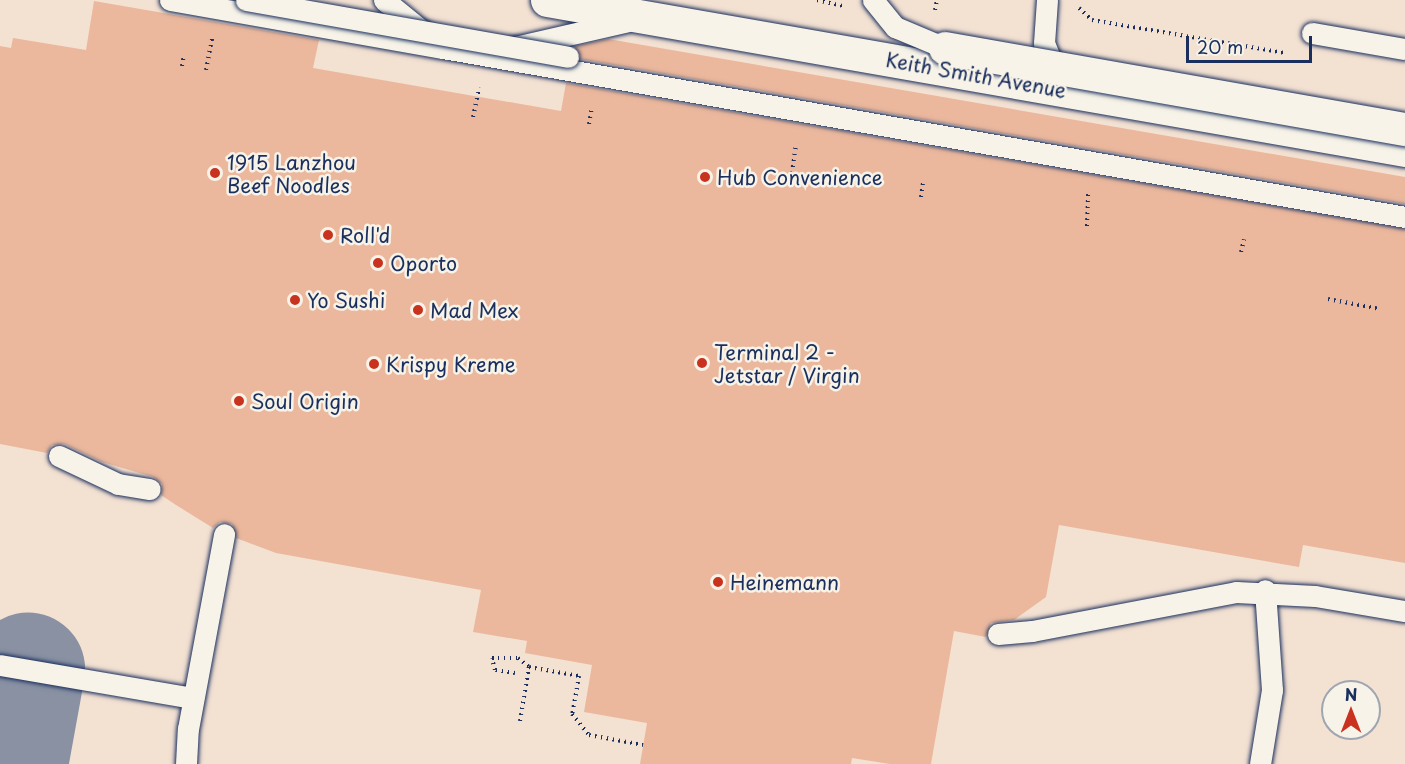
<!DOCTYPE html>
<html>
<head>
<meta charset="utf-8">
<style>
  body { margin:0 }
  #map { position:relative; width:1405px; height:764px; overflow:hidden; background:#f7f3e8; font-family:"Playpen Sans",sans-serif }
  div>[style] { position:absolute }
  .built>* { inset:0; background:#f3e1d2 }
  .taxiway>* { height:114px; margin:-57px; padding:0 57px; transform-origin:57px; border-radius:57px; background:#8991a3 }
  .building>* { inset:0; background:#ebb89d }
  .path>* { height:4px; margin-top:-2px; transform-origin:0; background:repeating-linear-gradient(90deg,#1b2f5e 0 1.5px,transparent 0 6px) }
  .roads { filter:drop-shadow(0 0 2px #1b2f5e) drop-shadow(0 0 2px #1b2f5e) }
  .lane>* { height:21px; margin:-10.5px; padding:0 10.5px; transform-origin:10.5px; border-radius:10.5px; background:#f7f3e8 }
  .secondary>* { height:33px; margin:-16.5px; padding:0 16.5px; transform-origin:16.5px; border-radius:16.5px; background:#f7f3e8 }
  .bridges { filter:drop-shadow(0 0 2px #1b2f5e) drop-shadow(0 0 2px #1b2f5e) }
  .lane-bridge>* { height:21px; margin:-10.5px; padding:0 10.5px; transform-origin:10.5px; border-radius:10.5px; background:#f7f3e8 }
  .secondary-bridge>* { height:33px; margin:-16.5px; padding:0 16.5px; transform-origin:16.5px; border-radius:16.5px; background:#f7f3e8 }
  .dots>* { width:16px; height:16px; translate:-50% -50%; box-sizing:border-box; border:3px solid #f7f3e8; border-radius:50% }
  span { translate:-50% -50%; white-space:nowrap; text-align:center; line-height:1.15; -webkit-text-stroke:5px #f7f3e8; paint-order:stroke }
  .street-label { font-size:20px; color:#1b2f5e }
  .poi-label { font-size:20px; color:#1b2f5e }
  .left { translate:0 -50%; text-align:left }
  .north { position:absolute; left:1321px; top:680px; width:60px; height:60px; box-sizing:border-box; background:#f7f3e8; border:2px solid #9fa5b1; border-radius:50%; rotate:0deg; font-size:16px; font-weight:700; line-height:24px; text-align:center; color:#1b2f5e }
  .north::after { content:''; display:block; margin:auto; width:21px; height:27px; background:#c8321e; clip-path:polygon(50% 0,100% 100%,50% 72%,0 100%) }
  .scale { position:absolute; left:1186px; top:36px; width:126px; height:27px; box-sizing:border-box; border:3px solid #1b2f5e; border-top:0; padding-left:8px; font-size:18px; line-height:21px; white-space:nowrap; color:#1b2f5e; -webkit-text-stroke:4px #f7f3e8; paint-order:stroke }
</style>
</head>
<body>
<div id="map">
  <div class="built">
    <div style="clip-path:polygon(evenodd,0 0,1405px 0,1405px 764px,0 764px,0 0,1333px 692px,1369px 692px,1369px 728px,1333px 728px,1333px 692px)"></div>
  </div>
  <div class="taxiway">
    <div style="left:11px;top:764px;width:96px;rotate:-79.7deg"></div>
  </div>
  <div class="building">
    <div style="clip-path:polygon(94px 1px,319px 40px,313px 68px,561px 111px,566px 83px,1405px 229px,1405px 563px,1303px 545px,1299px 567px,1059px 525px,1046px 597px,1014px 620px,991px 623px,986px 637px,954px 631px,931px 764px,890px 764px,852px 758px,851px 764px,640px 764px,647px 723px,584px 712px,592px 665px,525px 653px,527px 641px,473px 632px,481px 590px,276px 553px,236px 538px,232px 524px,220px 522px,213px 528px,176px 505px,161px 495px,162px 484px,153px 477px,102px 462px,64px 444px,52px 445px,47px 453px,0 444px,0 46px,11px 48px,13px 38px,86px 50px)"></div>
    <div style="clip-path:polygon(608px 39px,1405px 177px,1405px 204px,580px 59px,575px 46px)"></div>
  </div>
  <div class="path">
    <div style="left:817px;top:0;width:26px;rotate:13deg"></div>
    <div style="left:1079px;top:8px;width:18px;rotate:43deg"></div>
    <div style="left:1092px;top:20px;width:197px;rotate:9.7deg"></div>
    <div style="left:935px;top:10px;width:10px;rotate:-79deg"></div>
    <div style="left:182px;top:66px;width:11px;rotate:-80deg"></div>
    <div style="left:206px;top:70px;width:32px;rotate:-79deg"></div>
    <div style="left:473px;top:117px;width:30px;rotate:-78deg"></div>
    <div style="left:589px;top:124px;width:17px;rotate:-80deg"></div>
    <div style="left:792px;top:173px;width:30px;rotate:-82deg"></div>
    <div style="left:921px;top:197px;width:14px;rotate:-82deg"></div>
    <div style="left:1087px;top:226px;width:32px;rotate:-88deg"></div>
    <div style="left:1241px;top:252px;width:13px;rotate:-77deg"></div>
    <div style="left:1328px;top:299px;width:53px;rotate:10.9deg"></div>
    <div style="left:515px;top:673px;width:20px;rotate:-171deg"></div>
    <div style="left:495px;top:670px;width:12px;rotate:-104deg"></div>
    <div style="left:492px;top:658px;width:26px"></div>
    <div style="left:518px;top:658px;width:14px;rotate:39deg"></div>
    <div style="left:520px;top:721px;width:55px;rotate:-80.5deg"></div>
    <div style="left:529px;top:667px;width:51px;rotate:10.2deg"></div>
    <div style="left:579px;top:676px;width:39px;rotate:100deg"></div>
    <div style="left:572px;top:714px;width:27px;rotate:51deg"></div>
    <div style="left:589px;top:735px;width:55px;rotate:10.5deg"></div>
  </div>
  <div class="roads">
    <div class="lane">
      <div style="left:170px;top:0;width:276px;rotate:10deg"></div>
      <div style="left:384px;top:0;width:76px;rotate:39.1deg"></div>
      <div style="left:443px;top:48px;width:977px;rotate:9.96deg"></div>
      <div style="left:1047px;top:0;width:43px;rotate:94deg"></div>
      <div style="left:1044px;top:43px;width:32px;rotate:68deg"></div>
      <div style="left:1312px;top:33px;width:94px;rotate:9.8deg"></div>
      <div style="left:515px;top:47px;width:121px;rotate:-12.9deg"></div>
      <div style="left:59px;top:456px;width:65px;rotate:25.4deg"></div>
      <div style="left:118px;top:484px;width:32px;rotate:9deg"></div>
      <div style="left:998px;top:634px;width:34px;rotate:-5deg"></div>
      <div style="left:1032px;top:631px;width:208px;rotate:-10.8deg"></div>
      <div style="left:1236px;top:592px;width:79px;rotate:2.9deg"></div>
      <div style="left:1315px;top:596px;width:91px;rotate:9.5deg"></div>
      <div style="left:0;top:665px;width:196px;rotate:9.7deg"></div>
      <div style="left:186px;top:764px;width:35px;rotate:-87deg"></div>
      <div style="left:188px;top:729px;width:198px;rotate:-79.5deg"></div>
      <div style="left:1260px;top:764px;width:75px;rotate:-80.8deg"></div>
      <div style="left:1272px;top:690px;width:100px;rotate:-94deg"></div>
    </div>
    <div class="secondary">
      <div style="left:547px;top:0;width:871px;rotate:9.92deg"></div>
    </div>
  </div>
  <div class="bridges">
    <div class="lane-bridge">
      <div style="left:246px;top:0;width:327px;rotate:10deg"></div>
      <div style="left:873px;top:0;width:35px;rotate:51deg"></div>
      <div style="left:895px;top:27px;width:54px;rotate:22.8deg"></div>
    </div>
    <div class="secondary-bridge">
      <div style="left:945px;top:48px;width:467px;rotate:10deg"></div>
    </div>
  </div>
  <div class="dots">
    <div style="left:215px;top:173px;background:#c8321e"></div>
    <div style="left:705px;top:177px;background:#c8321e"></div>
    <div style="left:328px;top:235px;background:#c8321e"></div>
    <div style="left:378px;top:263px;background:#c8321e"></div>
    <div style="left:295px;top:300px;background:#c8321e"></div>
    <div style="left:418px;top:310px;background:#c8321e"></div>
    <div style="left:702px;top:363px;background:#c8321e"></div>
    <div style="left:374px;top:364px;background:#c8321e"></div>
    <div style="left:239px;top:401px;background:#c8321e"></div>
    <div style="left:718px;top:582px;background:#c8321e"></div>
  </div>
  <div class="street-label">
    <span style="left:976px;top:75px;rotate:10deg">Keith Smith Avenue</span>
  </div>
  <div class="poi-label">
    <span class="left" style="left:227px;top:174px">1915 Lanzhou<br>Beef Noodles</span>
    <span class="left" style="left:717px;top:177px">Hub Convenience</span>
    <span class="left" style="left:340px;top:235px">Roll'd</span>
    <span class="left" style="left:390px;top:263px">Oporto</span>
    <span class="left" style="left:307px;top:300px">Yo Sushi</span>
    <span class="left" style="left:430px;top:310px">Mad Mex</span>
    <span class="left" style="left:714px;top:364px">Terminal 2 -<br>Jetstar / Virgin</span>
    <span class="left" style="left:386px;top:364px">Krispy Kreme</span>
    <span class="left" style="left:251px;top:401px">Soul Origin</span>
    <span class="left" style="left:730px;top:582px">Heinemann</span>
  </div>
  <div class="north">N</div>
  <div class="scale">20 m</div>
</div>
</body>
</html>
